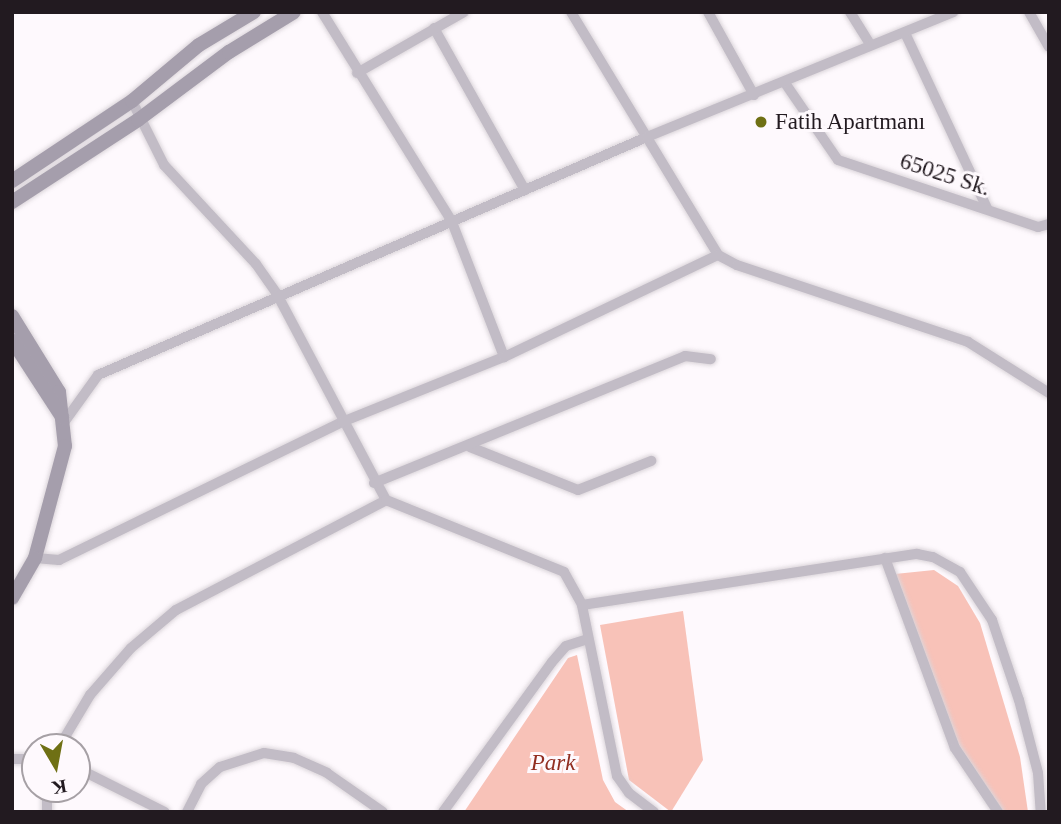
<!DOCTYPE html>
<html>
<head>
<meta charset="utf-8">
<style>
  body { margin:0 }
  #map { position:relative; width:1061px; height:824px; overflow:hidden; background:#fef9fd; font-family:"Times New Roman",serif }
  div>[style] { position:absolute }
  .green>* { inset:0; background:#f8c2b8 }
  .roads { filter:drop-shadow(0 0 2px #dbd5da) drop-shadow(0 0 2px #dbd5da) }
  .street>* { height:10px; margin:-5px; padding:0 5px; transform-origin:5px; border-radius:5px; background:#c2bcc6 }
  .secondary>* { height:14px; margin:-7px; padding:0 7px; transform-origin:7px; border-radius:7px; background:#a59eac }
  .dots>* { width:19px; height:19px; translate:-50% -50%; box-sizing:border-box; border:4px solid #fef9fd; border-radius:50% }
  span { translate:-50% -50%; white-space:nowrap; text-align:center; line-height:1.15; -webkit-text-stroke:6px #fef9fd; paint-order:stroke }
  .poi-label { font-size:23px; color:#221a20 }
  .left { translate:0 -50%; text-align:left }
  .street-label { font-size:23px; color:#221a20 }
  .park-label { font-size:23px; color:#922e22; font-style:italic }
  .frame { position:absolute; inset:0; border:14px solid #221a20; pointer-events:none }
  .north { position:absolute; left:21px; top:733px; width:70px; height:70px; box-sizing:border-box; background:#fef9fd; border:2px solid #a6a0a5; border-radius:50%; rotate:170deg; font-size:19px; font-weight:700; line-height:28px; text-align:center; color:#221a20 }
  .north::after { content:''; display:block; margin:auto; width:24px; height:32px; background:#6f7014; clip-path:polygon(50% 0,100% 100%,50% 72%,0 100%) }
</style>
</head>
<body>
<div id="map">
  <div class="green">
    <div style="clip-path:polygon(934px 570px,958px 586px,980px 623px,1020px 757px,1028px 812px,998px 812px,955px 750px,895px 574px)"></div>
    <div style="clip-path:polygon(683px 611px,703px 760px,671px 812px,629px 780px,600px 625px)"></div>
    <div style="clip-path:polygon(577px 655px,603px 780px,615px 802px,629px 812px,464px 812px,568px 658px)"></div>
  </div>
  <div class="roads">
    <div class="street">
      <div style="left:322px;top:12px;width:247px;rotate:58.2deg"></div>
      <div style="left:452px;top:222px;width:145px;rotate:68.9deg"></div>
      <div style="left:571px;top:12px;width:284px;rotate:58.8deg"></div>
      <div style="left:718px;top:255px;width:21px;rotate:28deg"></div>
      <div style="left:737px;top:265px;width:243px;rotate:18.4deg"></div>
      <div style="left:968px;top:342px;width:96px;rotate:32.2deg"></div>
      <div style="left:708px;top:12px;width:95px;rotate:61deg"></div>
      <div style="left:850px;top:12px;width:39px;rotate:58deg"></div>
      <div style="left:1029px;top:12px;width:40px;rotate:60.3deg"></div>
      <div style="left:434px;top:28px;width:186px;rotate:60.7deg"></div>
      <div style="left:905px;top:33px;width:193px;rotate:64.9deg"></div>
      <div style="left:357px;top:73px;width:123px;rotate:-29.7deg"></div>
      <div style="left:785px;top:83px;width:93px;rotate:55.5deg"></div>
      <div style="left:838px;top:160px;width:211px;rotate:18.5deg"></div>
      <div style="left:1038px;top:227px;width:11px;rotate:-15deg"></div>
      <div style="left:132px;top:101px;width:72px;rotate:63.4deg"></div>
      <div style="left:164px;top:165px;width:135px;rotate:47.1deg"></div>
      <div style="left:256px;top:264px;width:39px;rotate:55deg"></div>
      <div style="left:278px;top:296px;width:231px;rotate:62.1deg"></div>
      <div style="left:65px;top:421px;width:57px;rotate:-54.3deg"></div>
      <div style="left:98px;top:375px;width:598px;rotate:-23.44deg"></div>
      <div style="left:647px;top:137px;width:331px;rotate:-22.2deg"></div>
      <div style="left:470px;top:447px;width:116px;rotate:21.7deg"></div>
      <div style="left:578px;top:490px;width:79px;rotate:-21.7deg"></div>
      <div style="left:374px;top:483px;width:336px;rotate:-22.2deg"></div>
      <div style="left:685px;top:356px;width:26px;rotate:7deg"></div>
      <div style="left:35px;top:558px;width:24px;rotate:5deg"></div>
      <div style="left:59px;top:560px;width:315px;rotate:-26deg"></div>
      <div style="left:342px;top:422px;width:175px;rotate:-21.9deg"></div>
      <div style="left:504px;top:357px;width:237px;rotate:-25.5deg"></div>
      <div style="left:885px;top:558px;width:202px;rotate:69.8deg"></div>
      <div style="left:955px;top:748px;width:77px;rotate:56.1deg"></div>
      <div style="left:59px;top:747px;width:61px;rotate:-59.2deg"></div>
      <div style="left:90px;top:695px;width:62px;rotate:-48.9deg"></div>
      <div style="left:131px;top:648px;width:59px;rotate:-40.2deg"></div>
      <div style="left:176px;top:610px;width:237px;rotate:-27.6deg"></div>
      <div style="left:386px;top:500px;width:192px;rotate:22deg"></div>
      <div style="left:564px;top:572px;width:38px;rotate:61deg"></div>
      <div style="left:12px;top:759px;width:23px"></div>
      <div style="left:77px;top:768px;width:98px;rotate:26.6deg"></div>
      <div style="left:47px;top:812px;width:23px;rotate:-90deg"></div>
      <div style="left:187px;top:812px;width:31px;rotate:-63deg"></div>
      <div style="left:201px;top:784px;width:25px;rotate:-42deg"></div>
      <div style="left:220px;top:767px;width:46px;rotate:-17.7deg"></div>
      <div style="left:264px;top:753px;width:30px;rotate:9deg"></div>
      <div style="left:294px;top:758px;width:36px;rotate:24deg"></div>
      <div style="left:327px;top:773px;width:68px;rotate:34.9deg"></div>
      <div style="left:443px;top:812px;width:185px;rotate:-54deg"></div>
      <div style="left:552px;top:662px;width:21px;rotate:-49deg"></div>
      <div style="left:566px;top:646px;width:23px;rotate:-18deg"></div>
      <div style="left:654px;top:812px;width:31px;rotate:-143deg"></div>
      <div style="left:629px;top:793px;width:21px;rotate:-125deg"></div>
      <div style="left:617px;top:776px;width:175px;rotate:-101.6deg"></div>
      <div style="left:582px;top:605px;width:339px;rotate:-8.7deg"></div>
      <div style="left:917px;top:554px;width:16px;rotate:11deg"></div>
      <div style="left:933px;top:557px;width:31px;rotate:29deg"></div>
      <div style="left:960px;top:572px;width:58px;rotate:56.3deg"></div>
      <div style="left:992px;top:620px;width:84px;rotate:71.4deg"></div>
      <div style="left:1019px;top:700px;width:75px;rotate:75.4deg"></div>
      <div style="left:1038px;top:773px;width:39px;rotate:86deg"></div>
    </div>
    <div class="secondary">
      <div style="left:12px;top:181px;width:144px;rotate:-33.7deg"></div>
      <div style="left:132px;top:101px;width:87px;rotate:-39.9deg"></div>
      <div style="left:199px;top:45px;width:64px;rotate:-31deg"></div>
      <div style="left:12px;top:202px;width:150px;rotate:-33.1deg"></div>
      <div style="left:138px;top:120px;width:114px;rotate:-36.8deg"></div>
      <div style="left:229px;top:52px;width:76px;rotate:-31.6deg"></div>
      <div style="left:12px;top:316px;width:89px;rotate:58.3deg"></div>
      <div style="left:59px;top:392px;width:54px;rotate:83.7deg"></div>
      <div style="left:65px;top:446px;width:116px;rotate:105deg"></div>
      <div style="left:35px;top:558px;width:46px;rotate:119.9deg"></div>
      <div style="left:12px;top:340px;width:92px;rotate:57deg"></div>
    </div>
  </div>
  <div class="dots">
    <div style="left:761px;top:122px;background:#6f7014"></div>
  </div>
  <div class="poi-label">
    <span class="left" style="left:775px;top:122px">Fatih Apartmanı</span>
  </div>
  <div class="street-label">
    <span style="left:945px;top:175px;rotate:18deg">65025 Sk.</span>
  </div>
  <div class="park-label">
    <span style="left:553px;top:763px">Park</span>
  </div>
  <div class="frame"></div>
  <div class="north">K</div>
</div>
</body>
</html>
